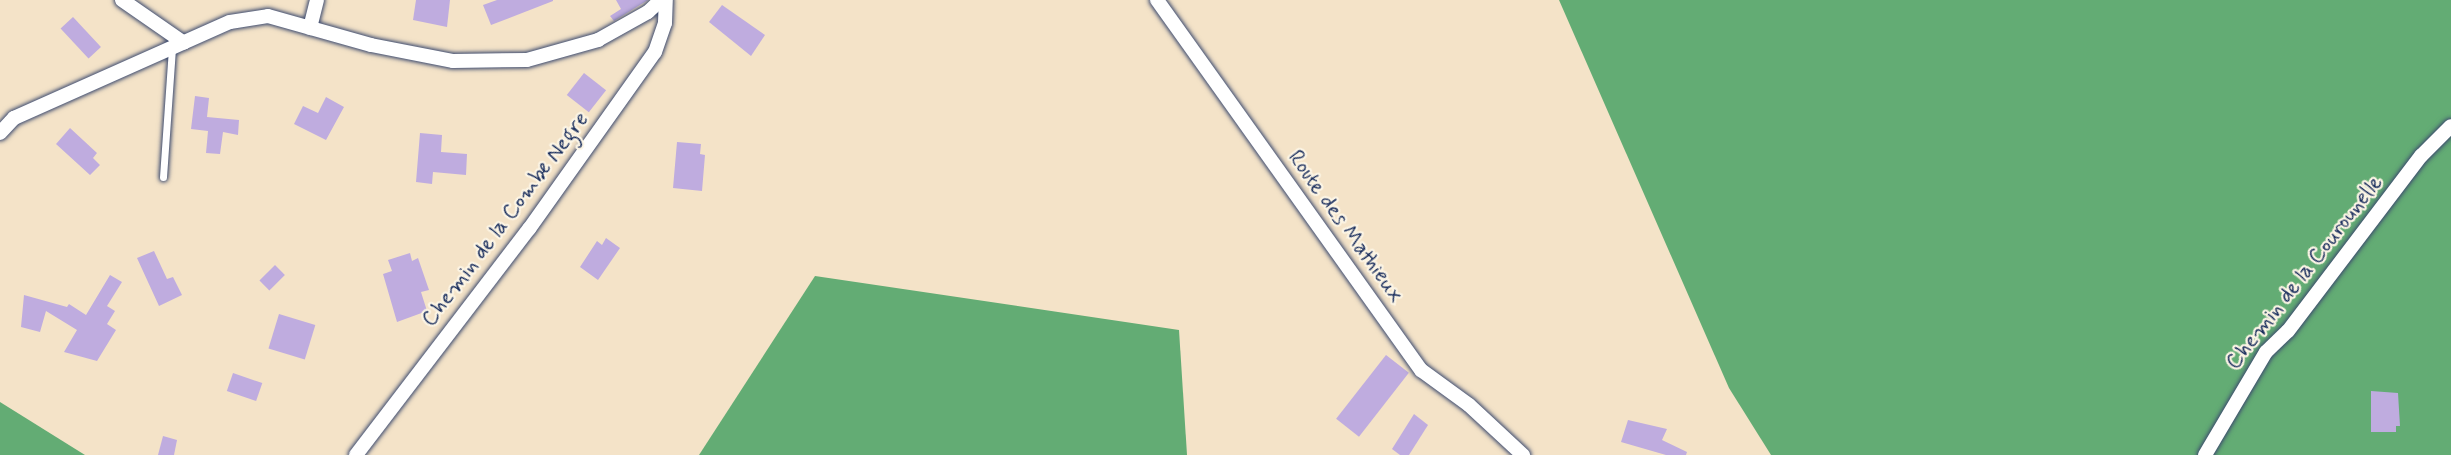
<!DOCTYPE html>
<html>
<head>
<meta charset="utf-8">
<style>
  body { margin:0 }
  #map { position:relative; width:2451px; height:455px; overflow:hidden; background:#f4e3c8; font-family:Mynerve,sans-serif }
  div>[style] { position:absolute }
  .forest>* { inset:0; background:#63ac74 }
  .building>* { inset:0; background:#bfacdf; transform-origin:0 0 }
  .roads { filter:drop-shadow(0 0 2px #3c4a6e) drop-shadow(0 0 2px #3c4a6e) }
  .lane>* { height:7px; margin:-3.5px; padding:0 3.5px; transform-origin:3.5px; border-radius:3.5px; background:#fff }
  .street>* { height:14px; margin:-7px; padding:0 7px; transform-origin:7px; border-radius:7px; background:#fff }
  span { translate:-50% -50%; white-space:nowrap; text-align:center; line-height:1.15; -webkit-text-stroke:4.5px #fcf5e5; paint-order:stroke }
  .street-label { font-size:22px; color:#1b2f5e }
</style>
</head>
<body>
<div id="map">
  <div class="forest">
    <div style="clip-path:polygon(1559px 0,2451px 0,2451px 455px,1771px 455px,1729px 388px)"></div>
    <div style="clip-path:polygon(815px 276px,1179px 330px,1187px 455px,699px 455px)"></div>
    <div style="clip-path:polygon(0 402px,85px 455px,0 455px)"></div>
  </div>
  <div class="building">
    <div style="clip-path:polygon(416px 0,450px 0,447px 27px,413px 20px)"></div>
    <div style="clip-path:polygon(497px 0,553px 0,553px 1px,491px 25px,483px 5px)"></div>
    <div style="clip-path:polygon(616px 0,648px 0,614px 21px,610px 16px,621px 9px)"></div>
    <div style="clip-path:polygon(722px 5px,765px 35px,751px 56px,709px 22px)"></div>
    <div style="left:73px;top:17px;width:41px;height:17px;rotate:47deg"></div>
    <div style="left:584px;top:73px;width:28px;height:28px;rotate:38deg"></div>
    <div style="clip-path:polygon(195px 96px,209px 98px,207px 117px,239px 120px,238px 135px,223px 132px,220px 154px,206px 153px,208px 131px,191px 129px)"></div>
    <div style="clip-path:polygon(326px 97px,344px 107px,326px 140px,294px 124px,303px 106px,318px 113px)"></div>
    <div style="clip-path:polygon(70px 128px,97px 153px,93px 158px,100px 165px,90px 175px,56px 144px)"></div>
    <div style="clip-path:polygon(420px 133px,442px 135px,441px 152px,467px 154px,466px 175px,433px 172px,432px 184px,416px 182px)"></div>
    <div style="clip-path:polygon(677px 142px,701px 144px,700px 154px,705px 155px,702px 191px,673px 188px)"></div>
    <div style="clip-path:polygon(606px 238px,620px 248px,598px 280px,580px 267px,597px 241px,602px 245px)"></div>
    <div style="clip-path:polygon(154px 251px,167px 279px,173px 277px,182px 295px,159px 306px,137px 258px)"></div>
    <div style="clip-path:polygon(410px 253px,412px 261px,418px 258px,429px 290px,421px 292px,427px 311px,397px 322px,383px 274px,392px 271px,388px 260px)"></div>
    <div style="left:275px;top:265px;width:14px;height:22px;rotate:45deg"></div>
    <div style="clip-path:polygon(110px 275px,122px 282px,107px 306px,115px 311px,107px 324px,116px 330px,97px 361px,64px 352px,77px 330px,46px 311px,40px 332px,21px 327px,24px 295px,67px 307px,69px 304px,86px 315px)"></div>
    <div style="left:279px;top:314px;width:38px;height:36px;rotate:17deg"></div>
    <div style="left:1386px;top:355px;width:29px;height:81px;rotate:38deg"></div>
    <div style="left:233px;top:373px;width:31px;height:19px;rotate:19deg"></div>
    <div style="clip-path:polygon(2371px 391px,2398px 393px,2400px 426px,2396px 426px,2396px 432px,2371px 432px)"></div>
    <div style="clip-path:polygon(1414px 414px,1428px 425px,1409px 455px,1400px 455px,1392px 449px)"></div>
    <div style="clip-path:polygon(1628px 420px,1667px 429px,1662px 440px,1687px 452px,1686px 455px,1666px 455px,1621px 442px)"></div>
    <div style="clip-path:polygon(163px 436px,177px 440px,174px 455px,158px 455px)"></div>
  </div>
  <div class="roads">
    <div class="lane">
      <div style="left:163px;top:177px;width:128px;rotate:-86deg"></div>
    </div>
    <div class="street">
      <div style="left:122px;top:0;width:75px;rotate:34.7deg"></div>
      <div style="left:1157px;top:0;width:455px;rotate:54.5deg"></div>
      <div style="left:1421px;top:370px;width:59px;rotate:36.1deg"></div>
      <div style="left:1469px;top:405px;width:74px;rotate:42.8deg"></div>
      <div style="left:310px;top:28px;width:29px;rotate:-76deg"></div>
      <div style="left:0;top:133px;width:21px;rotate:-47deg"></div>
      <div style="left:14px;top:118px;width:236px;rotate:-24deg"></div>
      <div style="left:230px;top:22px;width:38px;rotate:-9deg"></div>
      <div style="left:268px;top:16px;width:107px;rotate:15.7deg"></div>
      <div style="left:371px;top:45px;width:84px;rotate:11deg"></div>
      <div style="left:453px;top:61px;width:74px;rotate:-0.8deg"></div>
      <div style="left:527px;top:60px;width:74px;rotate:-15.7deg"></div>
      <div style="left:598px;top:40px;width:57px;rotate:-29.2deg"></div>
      <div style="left:648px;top:12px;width:18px;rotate:-43deg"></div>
      <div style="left:356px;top:455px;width:285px;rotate:-52.6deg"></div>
      <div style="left:529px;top:229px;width:217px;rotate:-54.6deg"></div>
      <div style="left:655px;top:52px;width:31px;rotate:-71deg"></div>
      <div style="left:665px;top:23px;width:23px;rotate:-88deg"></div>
      <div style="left:2205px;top:455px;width:120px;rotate:-59.4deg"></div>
      <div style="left:2266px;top:352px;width:30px;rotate:-44deg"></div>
      <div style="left:2288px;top:331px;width:220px;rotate:-52.8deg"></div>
      <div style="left:2421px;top:156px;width:42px;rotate:-45deg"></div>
    </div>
  </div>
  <div class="street-label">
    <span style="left:506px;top:220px;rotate:-53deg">Chemin de la Combe Negre</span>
    <span style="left:1345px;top:227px;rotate:54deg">Route des Mathieux</span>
    <span style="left:2305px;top:273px;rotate:-52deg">Chemin de la Courounelle</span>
  </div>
</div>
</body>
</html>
